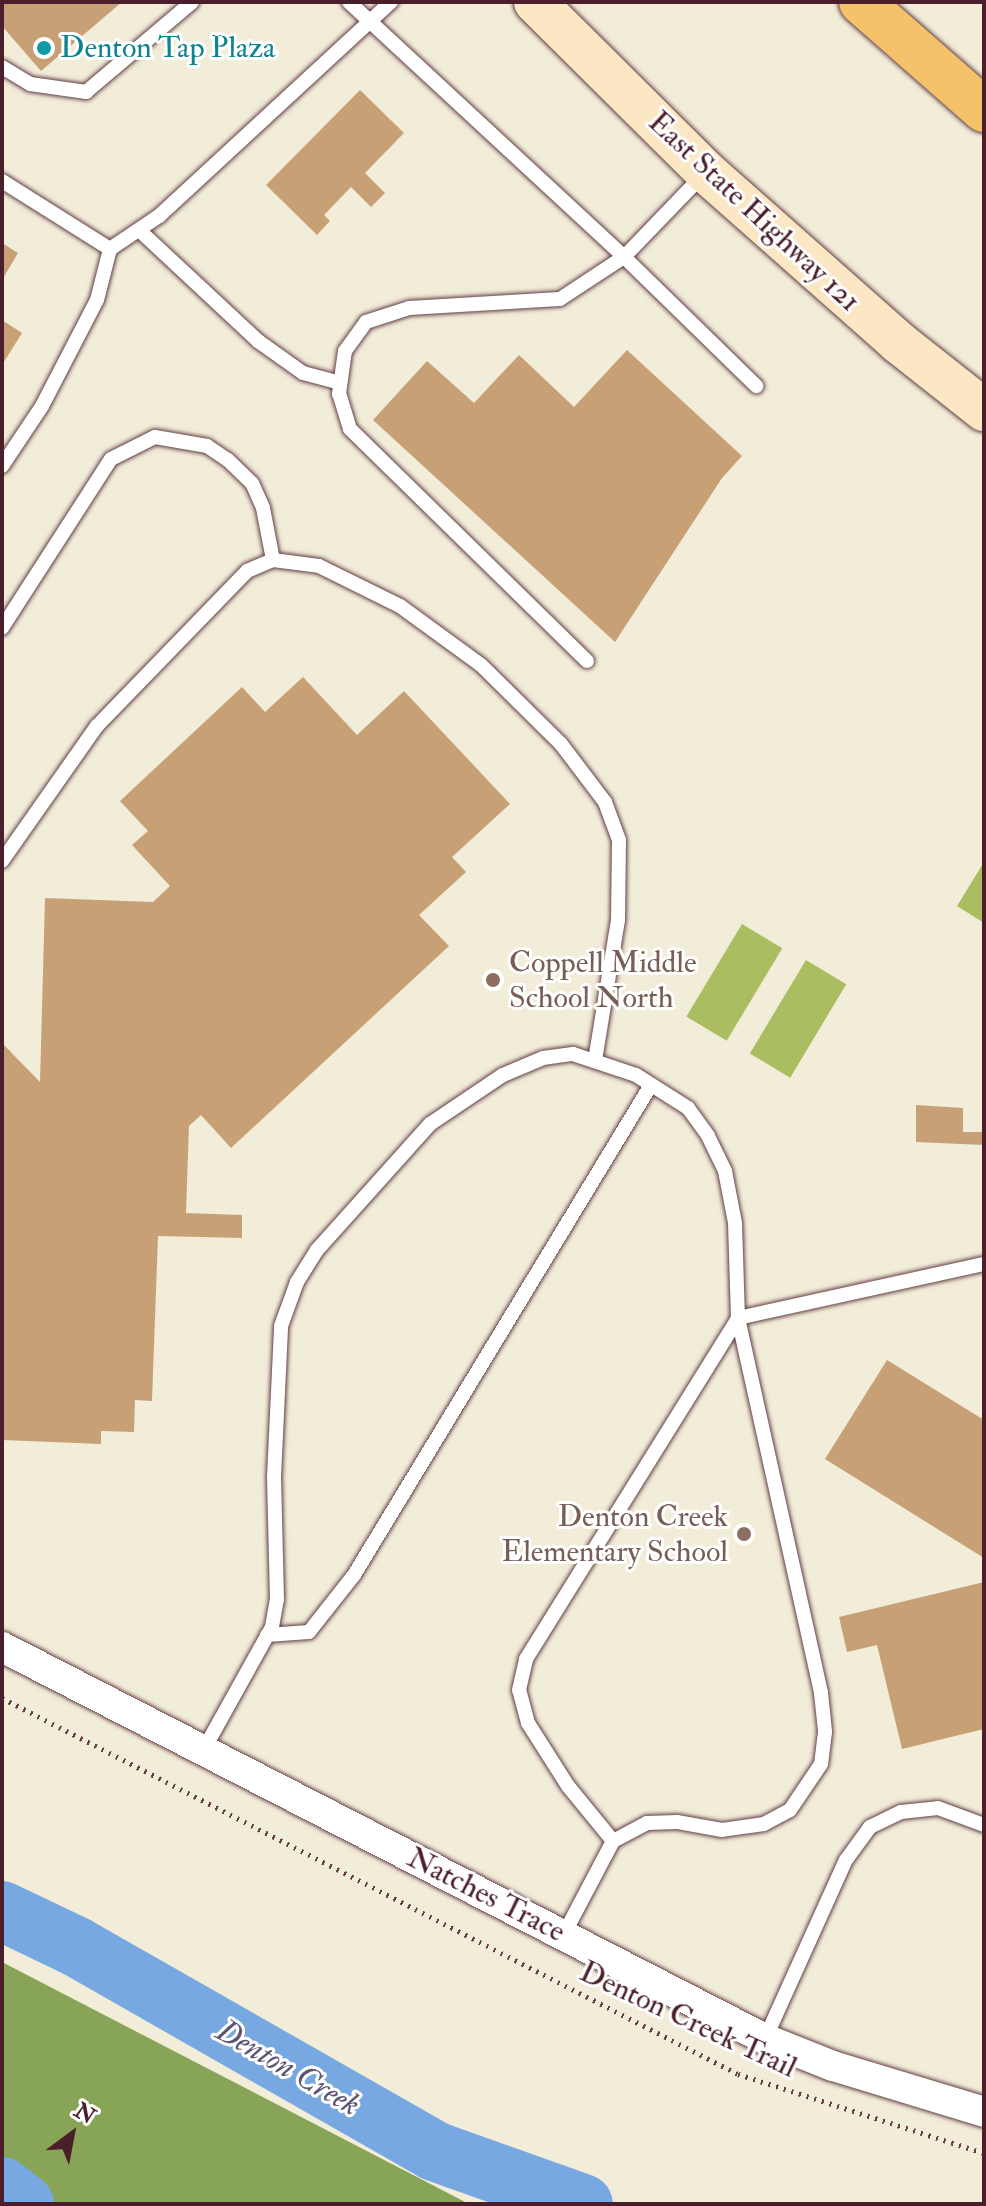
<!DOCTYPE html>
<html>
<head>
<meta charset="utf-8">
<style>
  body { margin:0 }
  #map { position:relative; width:986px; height:2206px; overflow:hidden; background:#f2edd9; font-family:"IM FELL Double Pica",serif }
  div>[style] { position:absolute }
  .green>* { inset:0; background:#abbd61; transform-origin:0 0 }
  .forest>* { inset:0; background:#88a457 }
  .river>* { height:60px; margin:-30px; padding:0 30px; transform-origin:30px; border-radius:30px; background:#78a8e2 }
  .building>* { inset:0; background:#c8a076 }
  .path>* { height:5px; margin-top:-2.5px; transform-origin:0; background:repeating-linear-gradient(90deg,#633e45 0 2px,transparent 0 8px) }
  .roads { filter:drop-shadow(0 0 2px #633e45) drop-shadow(0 0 2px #633e45) }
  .service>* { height:14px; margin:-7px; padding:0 7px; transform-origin:7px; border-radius:7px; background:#fff }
  .minor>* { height:30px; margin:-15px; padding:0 15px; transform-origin:15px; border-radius:15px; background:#fff }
  .secondary>* { height:42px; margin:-21px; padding:0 21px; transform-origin:21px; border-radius:21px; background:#fbe7c3 }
  .motorway>* { height:44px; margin:-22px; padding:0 22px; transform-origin:22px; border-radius:22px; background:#f4c26a }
  .dots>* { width:22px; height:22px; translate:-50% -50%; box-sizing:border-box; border:4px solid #fff; border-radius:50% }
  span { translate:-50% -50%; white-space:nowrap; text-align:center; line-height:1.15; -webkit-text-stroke:6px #fff; paint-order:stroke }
  .culture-label { font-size:30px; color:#0d838f }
  .left { translate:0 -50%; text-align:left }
  .street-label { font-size:30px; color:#4a1f2b }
  .education-label { font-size:30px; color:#785e54 }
  .right { translate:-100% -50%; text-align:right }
  .water-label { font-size:32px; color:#5c5674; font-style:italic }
  .frame { position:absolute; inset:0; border:4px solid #4a1f2b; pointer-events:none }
  .north { position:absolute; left:32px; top:2094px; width:80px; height:80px; -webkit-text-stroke:6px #fff; paint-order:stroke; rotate:32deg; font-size:22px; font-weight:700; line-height:32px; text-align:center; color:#4a1f2b }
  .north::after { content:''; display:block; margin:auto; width:28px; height:36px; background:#4a1f2b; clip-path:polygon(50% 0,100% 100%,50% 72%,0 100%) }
</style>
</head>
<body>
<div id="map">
  <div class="green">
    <div style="clip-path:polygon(984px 862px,984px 923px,957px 906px)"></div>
    <div style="left:742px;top:924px;width:47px;height:108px;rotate:31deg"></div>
    <div style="left:806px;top:960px;width:47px;height:109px;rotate:31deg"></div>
  </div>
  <div class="forest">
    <div style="clip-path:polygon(2px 1962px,469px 2204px,2px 2204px)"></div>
  </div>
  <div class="river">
    <div style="left:2px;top:1911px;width:83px;rotate:25.6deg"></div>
    <div style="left:77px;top:1947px;width:411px;rotate:29.7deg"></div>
    <div style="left:434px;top:2151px;width:158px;rotate:19.6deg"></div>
    <div style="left:2px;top:2187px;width:28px;rotate:38deg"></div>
  </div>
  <div class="building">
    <div style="clip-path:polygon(2px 2px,122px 2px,41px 71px,2px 26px)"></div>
    <div style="clip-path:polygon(360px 90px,404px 133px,365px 173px,385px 193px,371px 207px,351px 187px,324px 215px,330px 221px,317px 235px,266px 185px)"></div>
    <div style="clip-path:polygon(2px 243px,18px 253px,2px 280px)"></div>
    <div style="clip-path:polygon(2px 320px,22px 333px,2px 365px)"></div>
    <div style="clip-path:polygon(627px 350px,742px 456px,722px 478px,615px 642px,373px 420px,427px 361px,474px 403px,519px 355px,574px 407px)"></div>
    <div style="clip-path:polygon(303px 677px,357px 735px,404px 691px,510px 804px,452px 857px,466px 872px,419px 915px,449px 946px,231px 1148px,201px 1115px,189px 1126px,186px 1213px,242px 1215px,242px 1238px,158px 1236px,152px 1401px,135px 1400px,134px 1432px,101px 1431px,101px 1444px,2px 1440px,2px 1043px,40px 1082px,45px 898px,153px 902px,170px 886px,132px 845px,148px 831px,120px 801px,242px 687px,265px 712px)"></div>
    <div style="clip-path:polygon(916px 1105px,963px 1108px,963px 1132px,984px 1132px,984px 1145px,916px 1142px)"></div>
    <div style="clip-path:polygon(887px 1360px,984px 1420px,984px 1558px,825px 1459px)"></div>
    <div style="clip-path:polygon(984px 1582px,984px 1729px,902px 1749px,877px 1645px,847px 1652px,839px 1617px)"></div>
  </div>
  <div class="path">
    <div style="left:2px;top:1698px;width:826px;rotate:27.06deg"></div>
    <div style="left:738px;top:2074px;width:258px;rotate:17.8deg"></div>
  </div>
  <div class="roads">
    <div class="service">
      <div style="left:349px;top:2px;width:375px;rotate:42.8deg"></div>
      <div style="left:624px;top:257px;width:185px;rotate:44.3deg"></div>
      <div style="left:2px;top:67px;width:33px;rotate:31deg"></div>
      <div style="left:30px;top:84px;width:57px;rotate:8.1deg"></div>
      <div style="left:86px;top:92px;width:139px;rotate:-40.3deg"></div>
      <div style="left:2px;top:181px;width:128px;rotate:32.2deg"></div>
      <div style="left:139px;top:230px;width:163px;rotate:43deg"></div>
      <div style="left:258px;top:341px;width:55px;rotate:35.4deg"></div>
      <div style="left:303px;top:373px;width:38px;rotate:15deg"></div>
      <div style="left:2px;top:466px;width:72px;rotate:-56.3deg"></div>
      <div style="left:42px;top:406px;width:119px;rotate:-62.6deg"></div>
      <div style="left:97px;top:300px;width:53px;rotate:-75.7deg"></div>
      <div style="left:110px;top:249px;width:59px;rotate:-34deg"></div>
      <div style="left:159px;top:216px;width:316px;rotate:-42.7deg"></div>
      <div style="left:2px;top:628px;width:201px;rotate:-57.2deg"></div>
      <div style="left:111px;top:459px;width:49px;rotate:-26.6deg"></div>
      <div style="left:155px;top:437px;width:53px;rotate:9.8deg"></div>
      <div style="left:207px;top:446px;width:25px;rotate:34deg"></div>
      <div style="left:228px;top:460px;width:33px;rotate:44deg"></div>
      <div style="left:252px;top:483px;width:27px;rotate:66deg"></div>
      <div style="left:263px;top:508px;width:53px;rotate:79.1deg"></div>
      <div style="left:587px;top:661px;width:332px;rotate:-135.6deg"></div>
      <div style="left:350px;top:429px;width:37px;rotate:-107deg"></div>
      <div style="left:339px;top:394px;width:43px;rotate:-82.1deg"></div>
      <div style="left:345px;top:351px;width:36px;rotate:-54deg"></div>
      <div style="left:366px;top:322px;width:45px;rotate:-18deg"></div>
      <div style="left:409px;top:308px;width:151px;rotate:-3.4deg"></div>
      <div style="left:560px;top:299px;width:77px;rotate:-33.3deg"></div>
      <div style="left:624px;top:257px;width:114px;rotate:-46.1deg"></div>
      <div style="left:2px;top:861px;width:165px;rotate:-54.9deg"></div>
      <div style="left:97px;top:726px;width:216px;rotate:-45.9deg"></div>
      <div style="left:247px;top:571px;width:28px;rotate:-23deg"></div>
      <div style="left:273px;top:560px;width:46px;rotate:7.4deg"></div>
      <div style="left:319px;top:566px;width:90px;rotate:26.3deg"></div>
      <div style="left:400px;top:606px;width:100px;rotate:36.1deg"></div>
      <div style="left:481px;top:665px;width:112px;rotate:44.6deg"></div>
      <div style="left:561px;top:744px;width:73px;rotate:52.8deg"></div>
      <div style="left:605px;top:802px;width:40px;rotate:69.8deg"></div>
      <div style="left:619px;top:840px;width:80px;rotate:90.7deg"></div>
      <div style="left:618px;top:920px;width:143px;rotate:99.3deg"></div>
      <div style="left:267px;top:1635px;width:42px;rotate:-4.1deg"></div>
      <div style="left:309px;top:1632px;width:73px;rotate:-51.7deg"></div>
      <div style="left:354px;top:1575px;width:573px;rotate:-58.78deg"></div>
      <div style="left:203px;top:1751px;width:142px;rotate:-60.9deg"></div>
      <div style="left:272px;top:1627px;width:27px;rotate:-80deg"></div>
      <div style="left:277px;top:1600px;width:123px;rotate:-91.4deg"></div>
      <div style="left:274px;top:1477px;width:151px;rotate:-87.3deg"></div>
      <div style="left:281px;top:1326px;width:47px;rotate:-70deg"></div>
      <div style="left:297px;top:1282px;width:38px;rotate:-58deg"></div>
      <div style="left:317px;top:1250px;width:169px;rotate:-48.1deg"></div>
      <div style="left:430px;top:1124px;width:88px;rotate:-33.9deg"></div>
      <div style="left:503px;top:1075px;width:43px;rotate:-23deg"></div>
      <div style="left:543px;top:1058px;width:30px;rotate:-8deg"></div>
      <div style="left:573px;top:1054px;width:66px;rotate:18.4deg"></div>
      <div style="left:636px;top:1075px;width:62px;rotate:32.4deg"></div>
      <div style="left:688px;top:1108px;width:34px;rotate:54deg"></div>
      <div style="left:708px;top:1136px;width:39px;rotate:64deg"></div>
      <div style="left:725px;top:1171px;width:53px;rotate:79.1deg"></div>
      <div style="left:735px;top:1223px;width:95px;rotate:88.2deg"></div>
      <div style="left:738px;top:1318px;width:384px;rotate:77.5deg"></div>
      <div style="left:821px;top:1693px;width:39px;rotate:84deg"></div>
      <div style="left:825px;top:1732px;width:32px;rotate:97deg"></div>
      <div style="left:821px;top:1764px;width:55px;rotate:124deg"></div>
      <div style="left:790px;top:1810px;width:30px;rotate:152deg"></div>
      <div style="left:764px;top:1824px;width:42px;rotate:171.9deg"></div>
      <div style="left:722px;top:1830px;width:46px;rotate:-169.9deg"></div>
      <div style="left:677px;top:1822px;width:30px;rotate:178deg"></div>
      <div style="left:647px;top:1823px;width:38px;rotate:152deg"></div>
      <div style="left:613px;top:1841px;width:71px;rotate:-129.3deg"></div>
      <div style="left:568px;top:1786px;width:75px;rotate:-122.4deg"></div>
      <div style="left:528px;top:1723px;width:34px;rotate:-105deg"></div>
      <div style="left:519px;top:1690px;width:32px;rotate:-77deg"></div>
      <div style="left:526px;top:1659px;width:402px;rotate:-58.1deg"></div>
      <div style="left:738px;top:1318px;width:252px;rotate:-12.4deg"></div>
      <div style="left:564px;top:1934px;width:105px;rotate:-62.2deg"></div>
      <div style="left:765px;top:2039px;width:196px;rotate:-65.7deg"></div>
      <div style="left:846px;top:1860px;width:41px;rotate:-54deg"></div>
      <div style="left:870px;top:1827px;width:34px;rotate:-26deg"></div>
      <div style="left:901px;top:1812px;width:37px;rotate:-6deg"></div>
      <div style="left:938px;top:1808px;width:49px;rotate:20.3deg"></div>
    </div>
    <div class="minor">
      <div style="left:2px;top:1647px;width:858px;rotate:27.19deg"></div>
      <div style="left:765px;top:2039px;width:73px;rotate:21.7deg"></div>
      <div style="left:833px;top:2066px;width:158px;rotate:16.9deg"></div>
    </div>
    <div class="secondary">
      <div style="left:535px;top:2px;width:241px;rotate:44.8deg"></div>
      <div style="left:706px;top:172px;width:256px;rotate:41.5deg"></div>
      <div style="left:898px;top:342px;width:110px;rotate:38.3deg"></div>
    </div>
    <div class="motorway">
      <div style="left:861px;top:2px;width:164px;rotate:41.3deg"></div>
    </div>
  </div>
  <div class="dots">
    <div style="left:44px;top:48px;background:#0f9aa8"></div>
    <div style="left:493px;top:980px;background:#8d6e63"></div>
    <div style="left:744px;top:1534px;background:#8d6e63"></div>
  </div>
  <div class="culture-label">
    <span class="left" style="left:60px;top:48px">Denton Tap Plaza</span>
  </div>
  <div class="street-label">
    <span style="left:754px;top:212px;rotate:43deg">East State Highway 121</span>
    <span style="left:486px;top:1895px;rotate:27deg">Natches Trace</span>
    <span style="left:688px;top:2020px;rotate:25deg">Denton Creek Trail</span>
  </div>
  <div class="education-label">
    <span class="left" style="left:509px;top:980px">Coppell Middle<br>School North</span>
    <span class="right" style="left:728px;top:1534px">Denton Creek<br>Elementary School</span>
  </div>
  <div class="water-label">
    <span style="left:288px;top:2068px;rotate:30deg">Denton Creek</span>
  </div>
  <div class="frame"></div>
  <div class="north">N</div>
</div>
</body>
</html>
